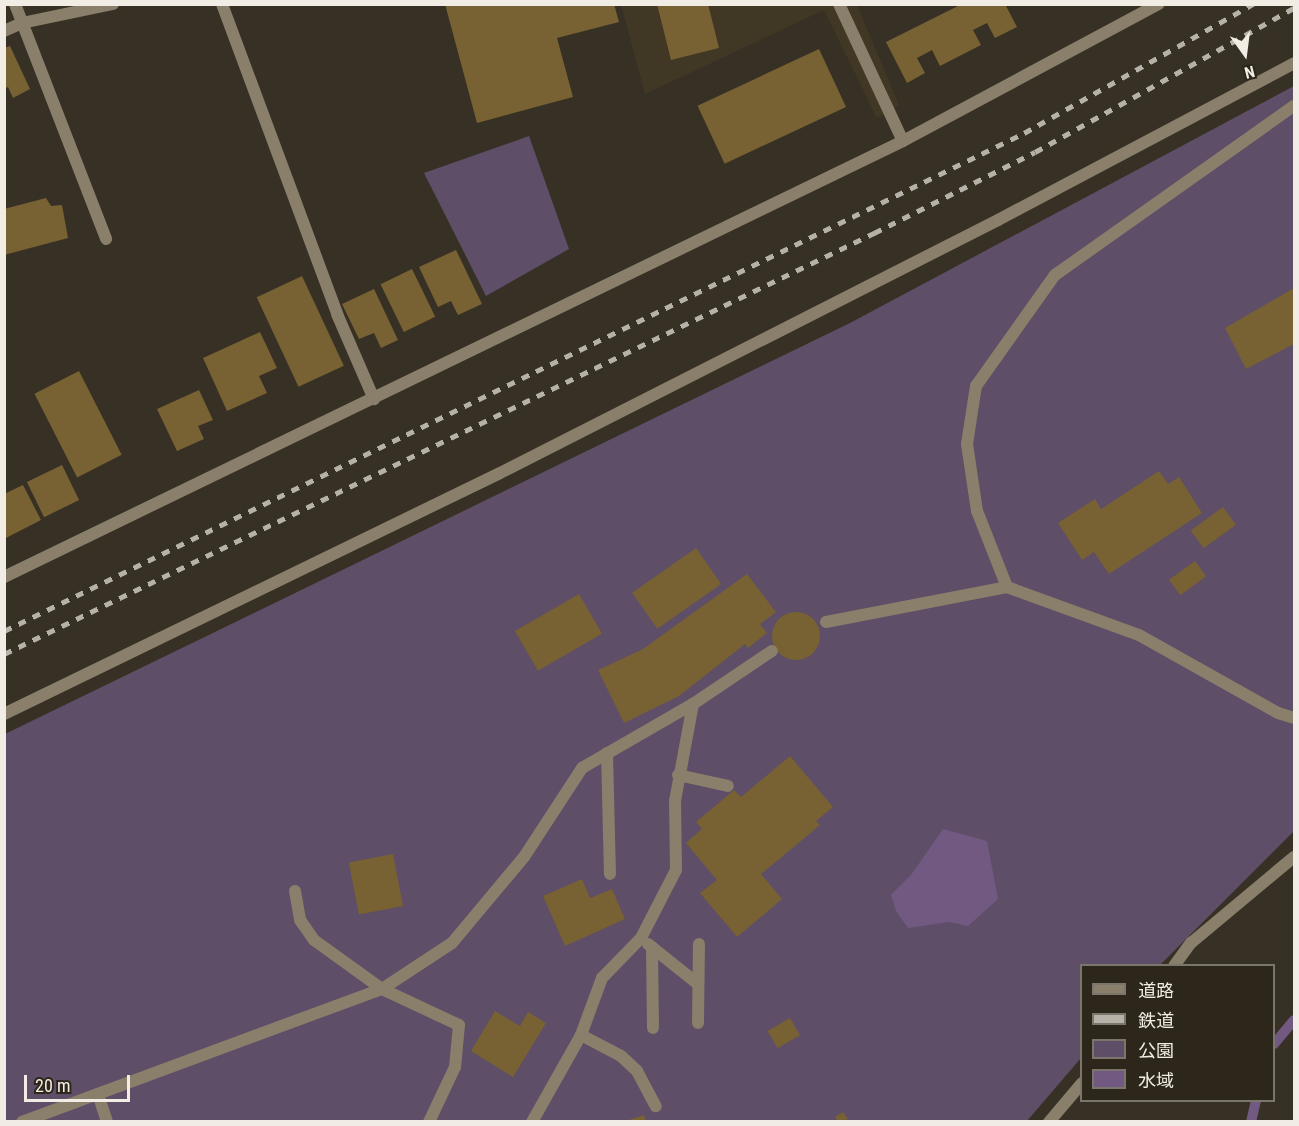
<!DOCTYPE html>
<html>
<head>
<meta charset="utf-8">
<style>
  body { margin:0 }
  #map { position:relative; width:1299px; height:1126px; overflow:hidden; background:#373125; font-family:"Roboto Condensed","Noto Sans JP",sans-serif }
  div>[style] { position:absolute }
  .built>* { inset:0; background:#403725 }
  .green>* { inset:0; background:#5e4e67 }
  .water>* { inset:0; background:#725982 }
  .stream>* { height:10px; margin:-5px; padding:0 5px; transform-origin:5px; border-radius:5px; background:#725982 }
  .building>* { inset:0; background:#786133; transform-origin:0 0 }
  .round { border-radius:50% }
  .service>* { height:12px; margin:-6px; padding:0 6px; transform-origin:6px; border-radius:6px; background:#897f6b }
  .minor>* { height:12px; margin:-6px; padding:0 6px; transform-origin:6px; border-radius:6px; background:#897f6b }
  .tertiary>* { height:12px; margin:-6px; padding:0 6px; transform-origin:6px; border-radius:6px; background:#897f6b }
  .rail>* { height:4.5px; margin-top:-2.25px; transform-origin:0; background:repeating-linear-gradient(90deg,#b7b2a9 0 8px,transparent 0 16px) }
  span { translate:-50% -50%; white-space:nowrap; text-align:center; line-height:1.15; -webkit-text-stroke:4.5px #2d271b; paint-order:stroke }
  .frame { position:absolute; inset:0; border:6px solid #f1ede5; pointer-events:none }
  .legend { position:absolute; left:1080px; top:964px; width:195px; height:138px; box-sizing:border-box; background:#2d271b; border:2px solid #7b766c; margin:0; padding:8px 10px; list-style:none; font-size:18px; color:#f1ede5 }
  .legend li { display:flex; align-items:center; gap:12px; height:30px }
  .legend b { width:30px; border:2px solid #7b766c }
  .north { position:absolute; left:1215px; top:24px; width:60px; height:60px; -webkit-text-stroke:4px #2d271b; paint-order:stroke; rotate:166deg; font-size:16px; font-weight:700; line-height:24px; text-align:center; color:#f1ede5 }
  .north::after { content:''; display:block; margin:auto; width:21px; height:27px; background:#f1ede5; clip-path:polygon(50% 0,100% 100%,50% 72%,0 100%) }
  .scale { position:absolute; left:24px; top:1075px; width:106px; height:27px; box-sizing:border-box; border:3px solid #f1ede5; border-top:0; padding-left:8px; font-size:18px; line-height:21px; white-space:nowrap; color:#f1ede5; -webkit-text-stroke:4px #2d271b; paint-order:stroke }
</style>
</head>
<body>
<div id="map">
  <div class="built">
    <div style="clip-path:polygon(621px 5px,857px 5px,899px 105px,877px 118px,824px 10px,645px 94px)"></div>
  </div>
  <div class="green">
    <div style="clip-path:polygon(1294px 86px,1294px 831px,1160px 965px,1082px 966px,1081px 1058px,1027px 1121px,5px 1122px,5px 734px,850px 323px)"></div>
    <div style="clip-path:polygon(529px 136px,569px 249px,486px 296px,424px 173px)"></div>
  </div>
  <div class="water">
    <div style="clip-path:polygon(943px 829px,987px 841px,998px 899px,968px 926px,949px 922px,908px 928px,896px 911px,891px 895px,911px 875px)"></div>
  </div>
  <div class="stream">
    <div style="left:1274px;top:1044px;width:31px;rotate:-50deg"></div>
    <div style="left:1251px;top:1122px;width:23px;rotate:-77deg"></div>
  </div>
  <div class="building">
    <div style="clip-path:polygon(445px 4px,614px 4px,619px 22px,557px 38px,573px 97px,477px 123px)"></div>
    <div style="clip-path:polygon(657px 4px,708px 4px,719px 48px,671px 60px)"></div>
    <div style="clip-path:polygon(962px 4px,1005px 4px,1017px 27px,995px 38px,987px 23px,973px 30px,981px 45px,940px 66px,932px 50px,917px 58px,925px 73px,907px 83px,886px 42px)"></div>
    <div style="clip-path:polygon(10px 46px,30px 89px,13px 98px,8px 87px,4px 89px,4px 48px)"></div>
    <div style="left:819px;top:49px;width:64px;height:134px;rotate:65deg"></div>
    <div style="clip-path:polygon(46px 198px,51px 206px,62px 205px,68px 238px,4px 255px,4px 209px)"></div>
    <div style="clip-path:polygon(456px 250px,482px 304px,458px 315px,451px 301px,438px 307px,419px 267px)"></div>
    <div style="left:412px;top:269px;width:53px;height:35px;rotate:64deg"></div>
    <div style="left:302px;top:276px;width:99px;height:50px;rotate:65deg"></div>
    <div style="clip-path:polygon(1294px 288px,1294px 344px,1246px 369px,1225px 328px)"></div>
    <div style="clip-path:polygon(374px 289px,398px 340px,381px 348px,374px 333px,359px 339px,342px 304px)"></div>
    <div style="clip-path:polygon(260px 332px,277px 368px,259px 376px,267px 393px,227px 411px,203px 358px)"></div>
    <div style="left:79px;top:371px;width:94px;height:50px;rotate:63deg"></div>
    <div style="clip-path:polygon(199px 390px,213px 420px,198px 426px,204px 439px,177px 451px,157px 409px)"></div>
    <div style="left:62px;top:465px;width:39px;height:39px;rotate:64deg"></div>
    <div style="clip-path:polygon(1159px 471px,1168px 484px,1179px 477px,1202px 513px,1109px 574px,1094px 552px,1082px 560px,1058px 523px,1095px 499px,1101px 509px)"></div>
    <div style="clip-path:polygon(23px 485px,41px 520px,6px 538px,4px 494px)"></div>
    <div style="left:1223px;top:507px;width:22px;height:40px;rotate:54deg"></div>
    <div style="left:696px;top:548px;width:44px;height:78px;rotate:55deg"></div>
    <div style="left:1195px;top:561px;width:19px;height:32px;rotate:54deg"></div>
    <div style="clip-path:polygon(747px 574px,776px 612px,760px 624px,767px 633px,748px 648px,745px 644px,679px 696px,624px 723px,598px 670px,643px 649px)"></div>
    <div style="left:579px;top:594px;width:46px;height:74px;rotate:60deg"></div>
    <div class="round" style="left:772px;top:612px;width:48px;height:48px"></div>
    <div style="clip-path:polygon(790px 756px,833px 807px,816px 821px,820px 825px,761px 874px,782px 899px,737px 937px,700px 893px,717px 880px,686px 843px,702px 829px,696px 822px,734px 790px,741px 797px)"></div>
    <div style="left:393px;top:854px;width:53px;height:45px;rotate:79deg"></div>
    <div style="clip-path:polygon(582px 879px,590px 898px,612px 889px,625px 919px,565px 946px,543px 896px)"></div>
    <div style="clip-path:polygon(495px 1011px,520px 1026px,528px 1012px,546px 1023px,513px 1077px,471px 1051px)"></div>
    <div style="left:790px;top:1018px;width:20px;height:26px;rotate:60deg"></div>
    <div style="clip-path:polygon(843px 1112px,848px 1119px,838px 1122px,835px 1117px)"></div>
    <div style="clip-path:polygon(644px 1115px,646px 1122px,626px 1122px,626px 1121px)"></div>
  </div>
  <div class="service">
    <div style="left:839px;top:4px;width:151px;rotate:65deg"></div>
    <div style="left:1007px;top:587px;width:82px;rotate:-111.5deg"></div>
    <div style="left:977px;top:511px;width:68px;rotate:-98.5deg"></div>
    <div style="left:967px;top:444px;width:59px;rotate:-81.2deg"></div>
    <div style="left:976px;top:386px;width:136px;rotate:-54.6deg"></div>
    <div style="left:1055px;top:275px;width:293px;rotate:-35.3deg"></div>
    <div style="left:826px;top:622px;width:184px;rotate:-10.9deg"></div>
    <div style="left:1007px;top:587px;width:140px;rotate:20deg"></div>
    <div style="left:1139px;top:635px;width:159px;rotate:29.3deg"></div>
    <div style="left:1278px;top:713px;width:17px;rotate:17deg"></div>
    <div style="left:607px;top:753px;width:121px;rotate:88.6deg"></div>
    <div style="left:678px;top:775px;width:51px;rotate:12.4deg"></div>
    <div style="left:295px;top:891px;width:29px;rotate:80deg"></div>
    <div style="left:300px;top:920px;width:24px;rotate:55deg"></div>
    <div style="left:314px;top:940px;width:84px;rotate:35.8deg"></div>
    <div style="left:382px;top:989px;width:85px;rotate:25.1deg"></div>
    <div style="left:459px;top:1025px;width:42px;rotate:95.4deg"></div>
    <div style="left:455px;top:1067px;width:61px;rotate:115.3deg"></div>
    <div style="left:648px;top:944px;width:64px;rotate:38.7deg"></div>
    <div style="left:652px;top:947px;width:81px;rotate:89.3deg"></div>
    <div style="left:698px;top:1023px;width:79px;rotate:-89.3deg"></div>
    <div style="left:581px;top:1035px;width:45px;rotate:27.7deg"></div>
    <div style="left:621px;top:1056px;width:22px;rotate:43deg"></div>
    <div style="left:637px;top:1071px;width:40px;rotate:62deg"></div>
    <div style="left:98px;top:1094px;width:29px;rotate:72deg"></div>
    <div style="left:22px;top:1122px;width:384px;rotate:-20.3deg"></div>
    <div style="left:382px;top:989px;width:84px;rotate:-33.3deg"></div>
    <div style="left:452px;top:943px;width:112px;rotate:-50.1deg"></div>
    <div style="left:524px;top:857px;width:106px;rotate:-56.9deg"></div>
    <div style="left:582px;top:768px;width:128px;rotate:-30deg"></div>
    <div style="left:693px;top:704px;width:95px;rotate:-33.9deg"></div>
    <div style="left:532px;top:1122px;width:100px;rotate:-60.6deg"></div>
    <div style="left:581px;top:1035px;width:61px;rotate:-69.8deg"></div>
    <div style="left:602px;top:978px;width:56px;rotate:-45.7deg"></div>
    <div style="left:641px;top:938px;width:76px;rotate:-62.8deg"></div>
    <div style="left:676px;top:870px;width:69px;rotate:-90.8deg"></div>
    <div style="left:675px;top:801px;width:99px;rotate:-79.5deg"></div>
  </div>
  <div class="minor">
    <div style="left:15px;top:4px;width:252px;rotate:68.8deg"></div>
    <div style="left:222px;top:4px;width:331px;rotate:69.6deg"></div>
    <div style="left:337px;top:314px;width:93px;rotate:66.5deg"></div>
    <div style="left:4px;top:31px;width:20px;rotate:-24deg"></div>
    <div style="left:22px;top:23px;width:93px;rotate:-11.8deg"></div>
    <div style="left:1174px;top:966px;width:29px;rotate:-54deg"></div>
    <div style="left:1191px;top:943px;width:134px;rotate:-39.9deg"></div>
    <div style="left:1049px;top:1122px;width:51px;rotate:-49.8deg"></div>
  </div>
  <div class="tertiary">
    <div style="left:4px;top:577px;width:999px;rotate:-25.87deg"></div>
    <div style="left:903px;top:141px;width:290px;rotate:-28.2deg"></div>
    <div style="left:4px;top:714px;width:551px;rotate:-25.91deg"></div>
    <div style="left:500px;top:473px;width:559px;rotate:-26.93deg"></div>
    <div style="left:998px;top:220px;width:335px;rotate:-27.9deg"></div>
  </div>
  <div class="rail">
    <div style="left:4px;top:631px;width:1135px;rotate:-26.02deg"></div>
    <div style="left:1024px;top:133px;width:263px;rotate:-29.4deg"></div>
    <div style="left:4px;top:654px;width:967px;rotate:-25.82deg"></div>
    <div style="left:874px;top:233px;width:180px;rotate:-26.7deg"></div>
    <div style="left:1035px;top:152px;width:296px;rotate:-29.1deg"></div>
  </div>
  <div class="frame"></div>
  <ul class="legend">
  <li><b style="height:8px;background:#897f6b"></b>道路</li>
  <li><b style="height:8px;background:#b7b2a9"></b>鉄道</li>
  <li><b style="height:16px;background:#5e4e67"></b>公園</li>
  <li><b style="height:16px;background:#725982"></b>水域</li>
  </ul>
  <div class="north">N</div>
  <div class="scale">20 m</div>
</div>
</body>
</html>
